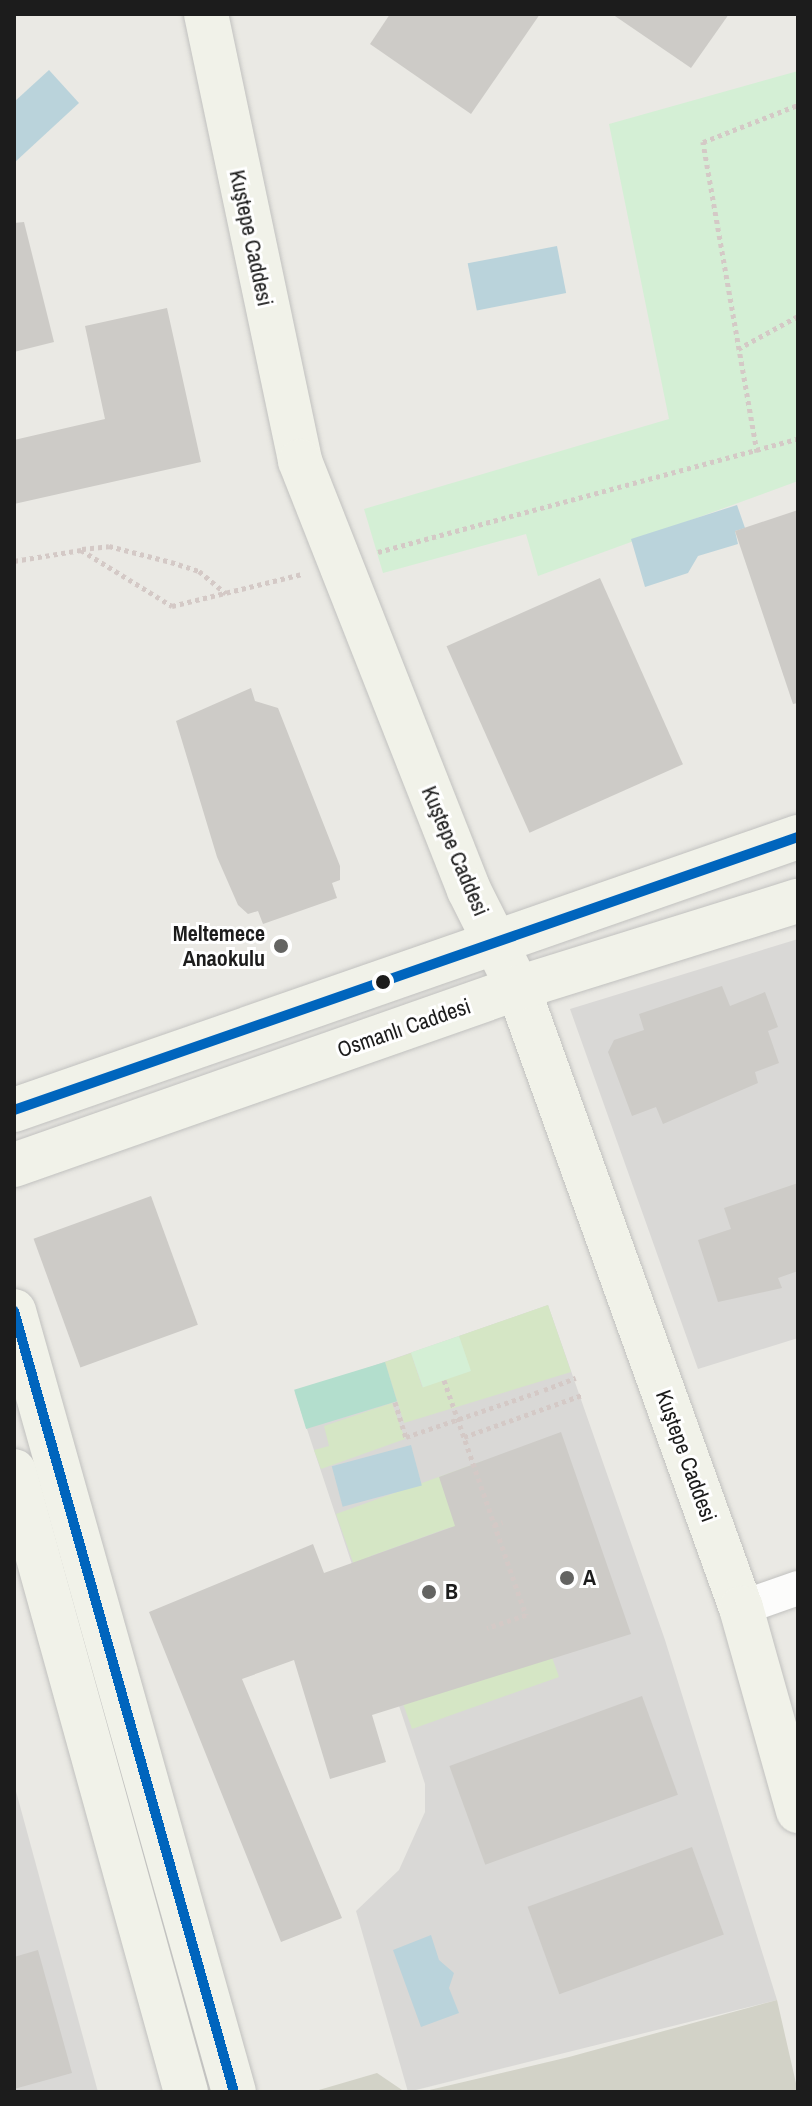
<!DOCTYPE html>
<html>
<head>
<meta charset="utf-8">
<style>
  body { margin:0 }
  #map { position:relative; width:812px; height:2106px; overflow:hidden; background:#eae9e4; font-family:"Archivo Narrow",sans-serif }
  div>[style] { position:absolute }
  .residential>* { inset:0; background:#d9d8d6 }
  .construction>* { inset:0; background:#d2d2c7 }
  .grass>* { inset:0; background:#d5e6c5 }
  .park>* { inset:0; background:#d4efd5; transform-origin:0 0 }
  .pitch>* { inset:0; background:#b3decd; transform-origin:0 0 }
  .water>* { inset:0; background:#bad3db; transform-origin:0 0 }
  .building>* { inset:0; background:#cdcbc7; transform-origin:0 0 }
  .path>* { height:5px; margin-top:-2.5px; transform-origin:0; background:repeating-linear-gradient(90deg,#d4c9c6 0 4px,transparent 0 8px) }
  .roads { filter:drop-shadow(0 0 2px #c1c1bf) drop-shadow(0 0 2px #c1c1bf) }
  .street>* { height:34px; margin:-17px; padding:0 17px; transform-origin:17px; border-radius:17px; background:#fcfcfb }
  .secondary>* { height:44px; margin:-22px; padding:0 22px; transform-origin:22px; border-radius:22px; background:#f1f2e9 }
  .bus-1>* { height:10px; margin:-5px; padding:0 5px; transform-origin:5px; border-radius:5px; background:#0065bd }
  .dots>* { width:22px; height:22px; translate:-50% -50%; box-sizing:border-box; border:4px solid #fff; border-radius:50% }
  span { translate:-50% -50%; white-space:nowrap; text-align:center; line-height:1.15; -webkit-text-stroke:6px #fff; paint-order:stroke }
  .street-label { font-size:22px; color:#1c1c1c }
  .poi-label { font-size:22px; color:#1c1c1c; font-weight:700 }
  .right { translate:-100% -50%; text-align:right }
  .left { translate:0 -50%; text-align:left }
  .frame { position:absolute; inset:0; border:16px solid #1c1c1c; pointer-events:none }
</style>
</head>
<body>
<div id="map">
  <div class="residential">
    <div style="clip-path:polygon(798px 939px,798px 1338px,698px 1369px,570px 1009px)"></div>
    <div style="clip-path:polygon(548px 1305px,665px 1640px,777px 2000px,408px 2092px,356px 1911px,399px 1870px,425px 1812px,425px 1784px,295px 1393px)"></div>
    <div style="clip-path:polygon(14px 1784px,98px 2092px,14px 2092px)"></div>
  </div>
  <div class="construction">
    <div style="clip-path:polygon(777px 2000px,798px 2092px,421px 2092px,569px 2057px)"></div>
    <div style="clip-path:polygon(377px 2073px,405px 2092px,312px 2092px)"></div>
  </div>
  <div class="grass">
    <div style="clip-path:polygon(548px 1305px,571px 1372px,404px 1423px,385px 1362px,411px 1353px,422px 1387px,470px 1371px,459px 1336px)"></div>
    <div style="clip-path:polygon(392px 1403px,405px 1439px,321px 1469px,314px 1450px,329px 1446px,324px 1426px)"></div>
    <div style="clip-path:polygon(evenodd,483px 1461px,559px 1677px,412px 1729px,336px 1514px,483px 1461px,451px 1527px,487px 1628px,420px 1698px,371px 1556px,451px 1527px)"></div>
  </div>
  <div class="park">
    <div style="clip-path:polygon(798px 71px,798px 481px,538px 576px,526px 534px,383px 573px,364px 509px,669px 419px,609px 124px)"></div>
    <div style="left:459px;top:1336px;width:37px;height:51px;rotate:71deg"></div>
  </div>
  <div class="pitch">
    <div style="left:385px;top:1362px;width:41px;height:95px;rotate:73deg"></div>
  </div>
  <div class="water">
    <div style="clip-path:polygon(49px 70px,79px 103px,14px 163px,14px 102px)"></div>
    <div style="left:557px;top:246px;width:48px;height:91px;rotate:79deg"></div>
    <div style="clip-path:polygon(737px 505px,745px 528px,735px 531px,738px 544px,698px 556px,688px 573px,645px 587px,631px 539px)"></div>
    <div style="left:411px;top:1445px;width:42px;height:82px;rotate:75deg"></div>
    <div style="clip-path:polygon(431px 1935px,439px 1960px,454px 1973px,449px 1988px,459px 2013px,421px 2027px,393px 1950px)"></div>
  </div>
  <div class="building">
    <div style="clip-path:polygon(390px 14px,540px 14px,471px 114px,370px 44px)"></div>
    <div style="clip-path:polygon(612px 14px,729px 14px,691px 68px)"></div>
    <div style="clip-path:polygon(24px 222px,54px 342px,14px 352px,14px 223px)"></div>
    <div style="clip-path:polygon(167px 308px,201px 462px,14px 504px,14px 440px,105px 419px,85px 326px)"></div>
    <div style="clip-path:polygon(798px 510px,798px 703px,793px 704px,735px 531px)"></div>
    <div style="left:600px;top:578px;width:204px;height:168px;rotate:66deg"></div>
    <div style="clip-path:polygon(251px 688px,255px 701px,278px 708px,340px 866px,340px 880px,332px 883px,337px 898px,263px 924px,258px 911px,248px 914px,238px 905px,217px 857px,176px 721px)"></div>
    <div style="clip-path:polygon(722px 986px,730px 1006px,765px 992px,778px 1027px,768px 1031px,779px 1063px,755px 1072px,758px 1083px,663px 1124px,656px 1107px,632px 1116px,608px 1052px,614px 1040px,644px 1030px,639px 1014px)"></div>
    <div style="clip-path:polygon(798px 1183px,798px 1271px,778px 1278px,782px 1288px,718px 1302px,698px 1240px,731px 1229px,724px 1208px)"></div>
    <div style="left:151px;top:1196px;width:137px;height:125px;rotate:70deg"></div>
    <div style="clip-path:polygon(561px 1432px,631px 1634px,372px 1715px,386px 1762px,330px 1779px,294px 1660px,242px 1679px,342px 1918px,281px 1942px,149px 1612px,313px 1544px,324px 1573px,455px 1526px,439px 1477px)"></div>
    <div style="left:642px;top:1696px;width:105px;height:205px;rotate:70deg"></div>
    <div style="left:692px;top:1847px;width:93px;height:175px;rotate:70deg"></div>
    <div style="clip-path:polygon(38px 1950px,72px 2073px,14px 2089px,14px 1957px)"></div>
  </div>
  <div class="path">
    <div style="left:738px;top:349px;width:68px;rotate:-28.8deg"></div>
    <div style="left:757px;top:452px;width:315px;rotate:-99.9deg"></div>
    <div style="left:703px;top:142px;width:102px;rotate:-21.3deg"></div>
    <div style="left:82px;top:549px;width:27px;rotate:-6deg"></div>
    <div style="left:109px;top:546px;width:64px;rotate:14.5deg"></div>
    <div style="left:171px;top:562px;width:29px;rotate:18deg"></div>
    <div style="left:199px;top:571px;width:35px;rotate:40deg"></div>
    <div style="left:378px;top:552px;width:435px;rotate:-15.1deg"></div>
    <div style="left:14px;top:561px;width:68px;rotate:-9.3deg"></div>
    <div style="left:81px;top:550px;width:107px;rotate:31.6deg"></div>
    <div style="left:172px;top:606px;width:134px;rotate:-13.8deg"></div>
    <div style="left:444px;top:1380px;width:249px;rotate:70.8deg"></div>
    <div style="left:526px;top:1615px;width:41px;rotate:161.6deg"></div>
    <div style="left:544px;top:1390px;width:34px;rotate:-21deg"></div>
    <div style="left:395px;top:1402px;width:37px;rotate:73deg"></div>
    <div style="left:406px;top:1437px;width:143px;rotate:-18.8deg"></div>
    <div style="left:464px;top:1437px;width:125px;rotate:-19.6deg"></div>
    <div style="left:494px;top:1525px;width:9px;rotate:-18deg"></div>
  </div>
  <div class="roads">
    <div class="street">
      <div style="left:741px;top:1608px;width:60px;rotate:-19.3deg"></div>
    </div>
    <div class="secondary">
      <div style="left:206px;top:14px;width:457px;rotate:78.1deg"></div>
      <div style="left:300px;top:461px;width:461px;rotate:68.5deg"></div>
      <div style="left:469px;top:890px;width:110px;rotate:63.4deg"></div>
      <div style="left:518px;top:988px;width:659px;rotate:70.22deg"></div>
      <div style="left:741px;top:1608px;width:211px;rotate:74.3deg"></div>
      <div style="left:14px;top:1110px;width:830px;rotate:-19.2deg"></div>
      <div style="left:14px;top:1165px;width:534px;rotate:-19.35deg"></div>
      <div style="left:518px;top:988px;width:293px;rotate:-17.3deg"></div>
      <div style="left:14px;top:1311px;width:811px;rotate:74.27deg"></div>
      <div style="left:14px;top:1471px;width:644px;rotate:74.52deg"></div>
    </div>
  </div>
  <div class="bus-1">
    <div style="left:14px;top:1110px;width:830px;rotate:-19.2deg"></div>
    <div style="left:14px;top:1311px;width:811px;rotate:74.27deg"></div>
  </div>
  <div class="dots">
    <div style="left:281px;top:946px;background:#646462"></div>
    <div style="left:383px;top:982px;background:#1c1c1c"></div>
    <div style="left:567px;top:1578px;background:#646462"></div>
    <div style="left:429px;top:1592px;background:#646462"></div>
  </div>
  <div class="street-label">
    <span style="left:251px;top:238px;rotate:78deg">Kuştepe Caddesi</span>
    <span style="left:455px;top:851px;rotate:67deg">Kuştepe Caddesi</span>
    <span style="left:404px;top:1028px;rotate:-19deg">Osmanlı Caddesi</span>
    <span style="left:686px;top:1456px;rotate:70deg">Kuştepe Caddesi</span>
  </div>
  <div class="poi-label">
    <span class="right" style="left:265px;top:946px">Meltemece<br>Anaokulu</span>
    <span class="left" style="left:583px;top:1578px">A</span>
    <span class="left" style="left:445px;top:1592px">B</span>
  </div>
  <div class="frame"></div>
</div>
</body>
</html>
